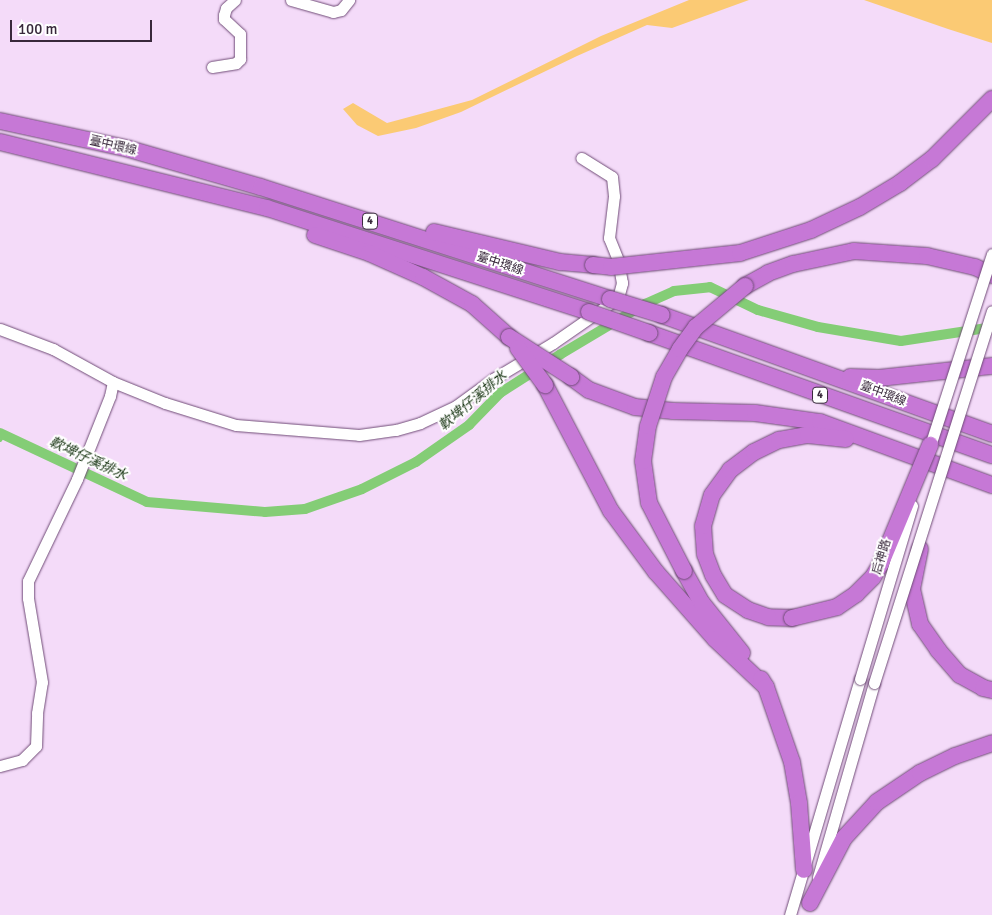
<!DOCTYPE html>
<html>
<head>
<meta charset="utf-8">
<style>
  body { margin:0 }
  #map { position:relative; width:992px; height:915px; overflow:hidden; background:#f4dbf9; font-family:Signika,"Noto Sans TC",sans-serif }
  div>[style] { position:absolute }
  .green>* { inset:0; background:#fbca74 }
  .stream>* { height:3px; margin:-1.5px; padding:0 1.5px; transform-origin:1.5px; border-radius:1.5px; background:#84cd76 }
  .canal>* { height:10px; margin:-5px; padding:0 5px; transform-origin:5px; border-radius:5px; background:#84cd76 }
  .roads { filter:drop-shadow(0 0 1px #704c77) drop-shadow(0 0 1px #704c77) }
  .minor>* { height:11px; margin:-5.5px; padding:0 5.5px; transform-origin:5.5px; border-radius:5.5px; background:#fff }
  .highway>* { height:16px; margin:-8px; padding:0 8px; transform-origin:8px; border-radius:8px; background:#c678d6 }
  .bridges { filter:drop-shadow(0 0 1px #704c77) drop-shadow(0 0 1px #704c77) }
  .minor-bridge>* { height:11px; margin:-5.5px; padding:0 5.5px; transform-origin:5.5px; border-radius:5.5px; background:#fff }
  .highway-bridge>* { height:16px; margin:-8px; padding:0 8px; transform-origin:8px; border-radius:8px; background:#c678d6 }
  span { translate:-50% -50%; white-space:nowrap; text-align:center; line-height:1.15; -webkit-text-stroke:4px #fff; paint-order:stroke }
  .shield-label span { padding:1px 4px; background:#fff; border:1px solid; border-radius:4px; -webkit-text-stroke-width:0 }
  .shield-label { font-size:11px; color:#38283b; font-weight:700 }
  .street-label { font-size:12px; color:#38283b }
  .water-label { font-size:14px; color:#163311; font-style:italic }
  .scale { position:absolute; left:10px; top:20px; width:142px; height:22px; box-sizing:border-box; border:2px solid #38283b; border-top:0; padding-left:6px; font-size:15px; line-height:18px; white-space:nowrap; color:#38283b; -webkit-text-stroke:4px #fff; paint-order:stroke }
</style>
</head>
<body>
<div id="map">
  <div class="green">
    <div style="clip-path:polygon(689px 0,749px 0,672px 28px,647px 25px,577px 56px,461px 112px,416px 128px,378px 136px,357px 125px,343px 109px,353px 103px,387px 123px,472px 100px,601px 36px)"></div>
    <div style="clip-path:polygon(864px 0,992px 0,992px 43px,948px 29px)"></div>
  </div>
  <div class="stream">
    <div style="left:0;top:440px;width:6px;rotate:-59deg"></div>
  </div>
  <div class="canal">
    <div style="left:0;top:433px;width:162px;rotate:25.1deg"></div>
    <div style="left:147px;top:502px;width:118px;rotate:4.8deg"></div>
    <div style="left:265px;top:512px;width:40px;rotate:-4.3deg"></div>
    <div style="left:305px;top:509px;width:60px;rotate:-19.3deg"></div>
    <div style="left:362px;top:489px;width:60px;rotate:-26.6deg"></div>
    <div style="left:416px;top:462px;width:65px;rotate:-34.9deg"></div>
    <div style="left:469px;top:425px;width:45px;rotate:-45.9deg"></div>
    <div style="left:500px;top:393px;width:72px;rotate:-32.6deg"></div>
    <div style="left:561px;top:354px;width:98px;rotate:-30.8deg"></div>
    <div style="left:645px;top:304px;width:32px;rotate:-24deg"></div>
    <div style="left:674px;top:291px;width:36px;rotate:-6deg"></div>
    <div style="left:710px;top:287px;width:53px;rotate:25.6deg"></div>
    <div style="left:758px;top:310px;width:62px;rotate:15.8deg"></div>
    <div style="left:818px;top:327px;width:84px;rotate:9.6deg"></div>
    <div style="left:901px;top:341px;width:92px;rotate:-8.7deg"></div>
  </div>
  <div class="roads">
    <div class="minor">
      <div style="left:291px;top:0;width:44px;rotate:15.9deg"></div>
      <div style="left:333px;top:12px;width:8px;rotate:-14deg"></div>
      <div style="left:341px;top:10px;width:13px;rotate:-51deg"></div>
      <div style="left:212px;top:67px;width:24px;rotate:-9deg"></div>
      <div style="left:236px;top:63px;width:6px;rotate:-45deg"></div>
      <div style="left:240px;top:59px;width:25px;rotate:-90deg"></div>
      <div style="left:240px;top:34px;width:22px;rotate:-137deg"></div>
      <div style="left:224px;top:19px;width:4px;rotate:-90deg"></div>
      <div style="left:224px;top:15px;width:7px;rotate:-74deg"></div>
      <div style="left:226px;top:8px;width:12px;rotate:-42deg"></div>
      <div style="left:0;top:329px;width:57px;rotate:20.7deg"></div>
      <div style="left:53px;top:349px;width:68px;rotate:28.8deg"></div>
      <div style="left:113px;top:382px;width:56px;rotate:22deg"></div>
      <div style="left:165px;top:403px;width:74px;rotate:17.2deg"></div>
      <div style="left:236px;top:425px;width:123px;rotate:4.6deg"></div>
      <div style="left:359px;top:435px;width:37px;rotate:-8deg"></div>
      <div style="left:396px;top:430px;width:25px;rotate:-16deg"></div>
      <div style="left:420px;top:423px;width:40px;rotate:-25deg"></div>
      <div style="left:456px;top:406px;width:46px;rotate:-36.1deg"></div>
      <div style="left:493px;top:379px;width:70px;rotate:-31deg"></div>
      <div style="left:553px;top:343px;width:79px;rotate:-34.7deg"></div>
      <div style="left:618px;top:298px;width:16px;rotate:-75deg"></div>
      <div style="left:622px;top:283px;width:23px;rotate:-100deg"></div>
      <div style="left:618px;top:260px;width:24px;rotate:-112deg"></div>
      <div style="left:609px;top:238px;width:42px;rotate:-83.2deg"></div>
      <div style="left:614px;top:196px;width:19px;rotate:-96deg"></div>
      <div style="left:612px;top:177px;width:36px;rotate:-148deg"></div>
      <div style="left:0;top:766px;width:23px;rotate:-15deg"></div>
      <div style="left:22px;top:760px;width:20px;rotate:-45deg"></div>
      <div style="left:36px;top:746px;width:33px;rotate:-88deg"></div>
      <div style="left:37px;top:713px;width:31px;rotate:-81deg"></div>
      <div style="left:42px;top:682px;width:85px;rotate:-99.5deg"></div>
      <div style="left:28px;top:598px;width:17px;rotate:-90deg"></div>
      <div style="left:28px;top:581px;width:113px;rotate:-64.3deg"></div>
      <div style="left:77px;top:479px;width:89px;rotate:-68.3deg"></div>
      <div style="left:110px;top:396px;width:14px;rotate:-78deg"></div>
      <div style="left:818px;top:877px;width:202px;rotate:-73.9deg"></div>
      <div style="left:790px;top:915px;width:246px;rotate:-73.5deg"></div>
    </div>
    <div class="highway">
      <div style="left:0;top:121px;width:132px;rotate:12.2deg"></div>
      <div style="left:129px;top:149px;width:137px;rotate:16.1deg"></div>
      <div style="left:261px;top:187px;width:367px;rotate:17.8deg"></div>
      <div style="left:0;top:142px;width:275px;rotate:13.9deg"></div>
      <div style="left:267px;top:208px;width:338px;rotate:17.9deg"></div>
      <div style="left:434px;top:232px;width:130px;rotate:13.4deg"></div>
      <div style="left:560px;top:262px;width:33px;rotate:5deg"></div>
      <div style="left:315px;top:235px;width:57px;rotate:18.4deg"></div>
      <div style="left:369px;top:253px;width:59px;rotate:24deg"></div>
      <div style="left:423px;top:277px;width:56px;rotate:28.9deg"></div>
      <div style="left:472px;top:304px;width:50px;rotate:41.7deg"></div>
      <div style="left:745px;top:286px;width:26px;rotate:-29deg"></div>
      <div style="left:768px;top:273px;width:27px;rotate:-20deg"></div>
      <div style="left:793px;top:264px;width:62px;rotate:-12deg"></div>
      <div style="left:854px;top:251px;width:73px;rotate:3.9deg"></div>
      <div style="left:927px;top:256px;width:49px;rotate:12.9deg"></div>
      <div style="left:975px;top:267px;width:19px;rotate:25deg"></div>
      <div style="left:662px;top:315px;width:351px;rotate:19.8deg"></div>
      <div style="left:649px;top:333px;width:364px;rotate:19.6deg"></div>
      <div style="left:571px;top:377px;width:22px;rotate:36deg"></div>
      <div style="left:589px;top:390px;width:49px;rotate:20.3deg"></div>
      <div style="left:635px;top:407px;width:38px;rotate:6deg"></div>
      <div style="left:673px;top:411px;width:82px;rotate:1.4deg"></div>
      <div style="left:755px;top:413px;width:66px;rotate:7.9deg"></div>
      <div style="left:820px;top:422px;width:183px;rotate:20.1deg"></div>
      <div style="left:850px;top:377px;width:29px;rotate:2deg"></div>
      <div style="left:879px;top:378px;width:114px;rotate:-6.1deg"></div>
      <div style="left:545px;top:385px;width:142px;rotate:62.4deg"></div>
      <div style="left:611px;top:511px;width:76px;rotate:53.6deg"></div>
      <div style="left:656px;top:572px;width:89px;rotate:48.6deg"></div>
      <div style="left:715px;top:639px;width:70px;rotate:43.3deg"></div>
      <div style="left:920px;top:549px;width:41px;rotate:101.3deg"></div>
      <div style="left:912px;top:589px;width:36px;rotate:77deg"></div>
      <div style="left:920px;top:624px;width:32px;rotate:55deg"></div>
      <div style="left:938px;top:650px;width:33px;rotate:49deg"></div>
      <div style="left:960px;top:675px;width:26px;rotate:29deg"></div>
      <div style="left:983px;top:688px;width:9px;rotate:13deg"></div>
      <div style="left:684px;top:571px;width:37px;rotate:61deg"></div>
      <div style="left:702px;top:603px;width:64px;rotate:51.3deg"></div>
      <div style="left:792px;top:618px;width:24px;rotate:-178deg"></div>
      <div style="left:768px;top:617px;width:21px;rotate:-161deg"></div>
      <div style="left:748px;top:610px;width:27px;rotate:-147deg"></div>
      <div style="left:725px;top:595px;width:23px;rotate:-121deg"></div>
      <div style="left:713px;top:575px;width:22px;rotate:-111deg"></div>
      <div style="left:705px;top:554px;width:28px;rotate:-94deg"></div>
      <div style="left:703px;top:526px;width:32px;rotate:-74deg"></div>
      <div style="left:712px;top:495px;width:31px;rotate:-54deg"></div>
      <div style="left:730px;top:470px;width:30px;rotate:-37deg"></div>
      <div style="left:754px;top:452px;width:28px;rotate:-26deg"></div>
      <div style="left:779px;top:440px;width:29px;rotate:-10deg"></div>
      <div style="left:808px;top:435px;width:38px;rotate:6deg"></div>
      <div style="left:761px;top:679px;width:9px;rotate:58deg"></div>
      <div style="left:766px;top:687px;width:79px;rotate:70.9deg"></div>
      <div style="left:792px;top:762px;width:42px;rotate:80.3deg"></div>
      <div style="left:799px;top:803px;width:67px;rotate:85.7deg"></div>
      <div style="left:810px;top:903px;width:73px;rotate:-62.4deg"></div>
      <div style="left:844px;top:838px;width:49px;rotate:-47.5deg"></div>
      <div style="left:877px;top:802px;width:52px;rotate:-34deg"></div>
      <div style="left:920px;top:773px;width:39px;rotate:-26deg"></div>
      <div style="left:955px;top:756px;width:39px;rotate:-19deg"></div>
    </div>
  </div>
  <div class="bridges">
    <div class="minor-bridge">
      <div style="left:928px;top:452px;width:208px;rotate:-72.1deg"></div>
      <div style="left:860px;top:679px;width:181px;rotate:-73.3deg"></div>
      <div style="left:874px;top:683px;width:390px;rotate:-72.4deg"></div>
    </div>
    <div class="highway-bridge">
      <div style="left:593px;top:265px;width:18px;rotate:6deg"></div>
      <div style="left:611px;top:267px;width:130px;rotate:-6.2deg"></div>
      <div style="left:740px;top:253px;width:75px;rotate:-17.9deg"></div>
      <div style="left:811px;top:230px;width:54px;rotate:-25.1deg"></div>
      <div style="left:860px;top:207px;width:47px;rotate:-31deg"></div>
      <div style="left:900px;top:183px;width:40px;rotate:-37deg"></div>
      <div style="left:932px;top:159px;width:85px;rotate:-45deg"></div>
      <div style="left:610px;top:299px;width:54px;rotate:17.1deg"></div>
      <div style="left:589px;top:312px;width:64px;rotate:19.3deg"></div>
      <div style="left:509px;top:337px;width:74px;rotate:32.8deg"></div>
      <div style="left:518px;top:348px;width:46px;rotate:53.9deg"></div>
      <div style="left:684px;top:571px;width:76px;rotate:-117.2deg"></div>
      <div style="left:649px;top:503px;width:42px;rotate:-98.1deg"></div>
      <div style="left:643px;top:461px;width:35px;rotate:-82deg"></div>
      <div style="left:648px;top:426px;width:52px;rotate:-71.9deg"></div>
      <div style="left:664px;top:377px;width:32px;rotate:-60deg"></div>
      <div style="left:680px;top:349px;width:27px;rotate:-54deg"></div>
      <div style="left:696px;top:327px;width:64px;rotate:-39.9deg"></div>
      <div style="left:792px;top:618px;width:46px;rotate:-13.7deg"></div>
      <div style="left:837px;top:607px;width:23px;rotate:-34deg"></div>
      <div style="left:856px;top:594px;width:24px;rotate:-45deg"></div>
      <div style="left:873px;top:577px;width:16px;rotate:-60deg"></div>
      <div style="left:881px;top:563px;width:128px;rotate:-67.4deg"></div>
    </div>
  </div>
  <div class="shield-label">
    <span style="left:370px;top:221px">4</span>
    <span style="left:820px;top:395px">4</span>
  </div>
  <div class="street-label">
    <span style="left:113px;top:146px;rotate:13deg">臺中環線</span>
    <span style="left:500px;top:264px;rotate:18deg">臺中環線</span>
    <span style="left:883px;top:394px;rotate:21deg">臺中環線</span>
    <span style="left:882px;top:557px;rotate:-73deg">后神路</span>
  </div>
  <div class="water-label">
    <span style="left:473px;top:401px;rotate:-40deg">軟埤仔溪排水</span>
    <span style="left:88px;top:459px;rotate:25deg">軟埤仔溪排水</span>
  </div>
  <div class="scale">100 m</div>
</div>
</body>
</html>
